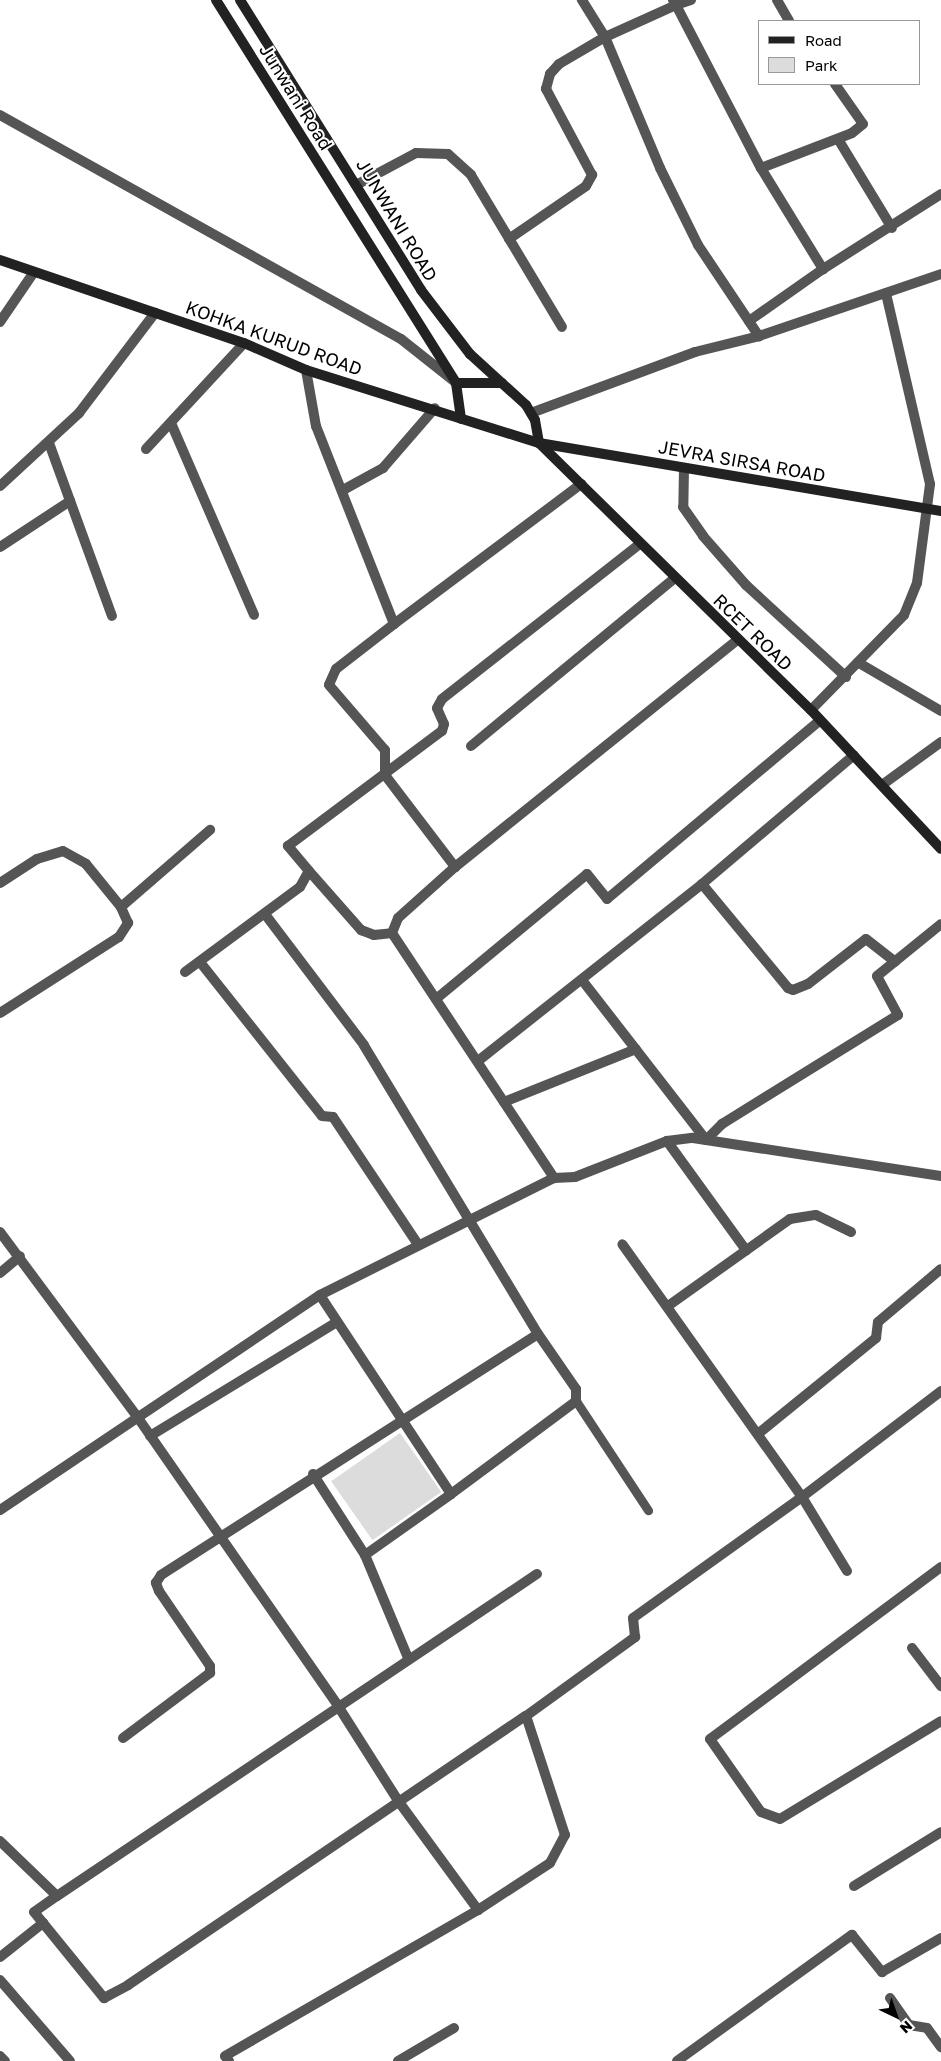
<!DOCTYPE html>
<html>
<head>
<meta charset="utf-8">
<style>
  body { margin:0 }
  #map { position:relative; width:941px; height:2061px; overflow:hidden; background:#fff; font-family:"Golos Text",sans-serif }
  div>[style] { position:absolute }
  .green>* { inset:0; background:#dcdcdc; transform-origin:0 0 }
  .lane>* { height:9px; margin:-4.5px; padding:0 4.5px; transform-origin:4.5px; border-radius:4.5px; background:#555 }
  .street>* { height:10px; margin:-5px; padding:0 5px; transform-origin:5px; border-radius:5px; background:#555 }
  .secondary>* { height:10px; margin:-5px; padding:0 5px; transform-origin:5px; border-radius:5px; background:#222 }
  span { translate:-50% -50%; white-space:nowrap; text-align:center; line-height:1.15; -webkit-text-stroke:4px #fff; paint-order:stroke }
  .street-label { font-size:18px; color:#000 }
  .legend { position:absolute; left:758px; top:20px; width:162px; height:65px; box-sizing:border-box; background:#fff; border:1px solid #999; margin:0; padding:6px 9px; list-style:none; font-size:15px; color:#000 }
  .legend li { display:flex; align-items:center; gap:10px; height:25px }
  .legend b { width:25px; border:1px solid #999 }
  .north { position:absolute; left:871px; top:1991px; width:50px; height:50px; -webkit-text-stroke:4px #fff; paint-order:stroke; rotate:138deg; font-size:14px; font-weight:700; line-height:20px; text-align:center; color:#000 }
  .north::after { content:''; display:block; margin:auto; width:18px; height:22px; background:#000; clip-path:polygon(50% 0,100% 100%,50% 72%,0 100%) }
</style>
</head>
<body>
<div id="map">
  <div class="green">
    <div style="left:400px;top:1433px;width:72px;height:84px;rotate:55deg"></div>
  </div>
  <div class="lane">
    <div style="left:576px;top:1401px;width:131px;rotate:56.6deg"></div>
  </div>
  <div class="street">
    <div style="left:673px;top:0;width:6px;rotate:59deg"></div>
    <div style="left:676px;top:5px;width:78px;rotate:155.7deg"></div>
    <div style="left:605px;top:37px;width:142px;rotate:67.2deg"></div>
    <div style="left:660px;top:168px;width:86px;rotate:63.7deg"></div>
    <div style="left:698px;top:245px;width:110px;rotate:56.2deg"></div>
    <div style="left:691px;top:0;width:16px;rotate:162deg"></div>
    <div style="left:676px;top:5px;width:184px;rotate:62.5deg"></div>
    <div style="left:761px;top:168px;width:119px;rotate:58.5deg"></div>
    <div style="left:777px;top:0;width:24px;rotate:60deg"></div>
    <div style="left:0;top:115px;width:459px;rotate:29.2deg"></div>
    <div style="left:401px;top:339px;width:68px;rotate:38.4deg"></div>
    <div style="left:838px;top:139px;width:104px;rotate:58.8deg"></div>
    <div style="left:761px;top:168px;width:97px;rotate:-21deg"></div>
    <div style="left:852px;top:133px;width:14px;rotate:-39deg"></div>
    <div style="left:863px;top:124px;width:49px;rotate:-125deg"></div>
    <div style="left:358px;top:184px;width:66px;rotate:-28.1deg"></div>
    <div style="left:416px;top:153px;width:32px;rotate:2deg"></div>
    <div style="left:448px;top:154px;width:31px;rotate:42deg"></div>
    <div style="left:471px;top:175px;width:177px;rotate:59.1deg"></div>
    <div style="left:509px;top:239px;width:93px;rotate:-34.5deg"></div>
    <div style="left:586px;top:186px;width:13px;rotate:-61deg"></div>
    <div style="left:592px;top:175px;width:98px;rotate:-118.1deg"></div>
    <div style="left:546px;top:89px;width:16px;rotate:-75deg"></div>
    <div style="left:550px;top:74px;width:13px;rotate:-48deg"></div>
    <div style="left:559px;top:64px;width:53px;rotate:-30.4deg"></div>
    <div style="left:605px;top:37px;width:44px;rotate:-121.9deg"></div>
    <div style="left:749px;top:321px;width:90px;rotate:-35.1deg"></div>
    <div style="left:823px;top:269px;width:140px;rotate:-32.4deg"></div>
    <div style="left:0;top:322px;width:60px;rotate:-55.8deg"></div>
    <div style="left:306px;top:370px;width:57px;rotate:79.9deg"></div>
    <div style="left:316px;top:426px;width:213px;rotate:68.5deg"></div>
    <div style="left:394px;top:624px;width:73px;rotate:142.2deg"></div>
    <div style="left:336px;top:669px;width:17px;rotate:114deg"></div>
    <div style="left:329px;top:685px;width:86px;rotate:49.3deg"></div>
    <div style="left:385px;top:750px;width:25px;rotate:90deg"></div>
    <div style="left:385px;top:775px;width:116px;rotate:52.7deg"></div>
    <div style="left:455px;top:867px;width:362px;rotate:-38.8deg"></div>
    <div style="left:531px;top:413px;width:175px;rotate:-20.4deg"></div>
    <div style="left:695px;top:352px;width:66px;rotate:-14deg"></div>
    <div style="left:759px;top:336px;width:192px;rotate:-18.8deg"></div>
    <div style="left:171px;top:423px;width:209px;rotate:66.6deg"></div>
    <div style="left:49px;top:443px;width:184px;rotate:70deg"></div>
    <div style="left:146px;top:449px;width:144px;rotate:-47.2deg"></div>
    <div style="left:684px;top:468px;width:39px;rotate:91deg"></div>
    <div style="left:683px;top:507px;width:35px;rotate:55deg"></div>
    <div style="left:703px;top:536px;width:65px;rotate:48.7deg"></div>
    <div style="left:746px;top:585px;width:136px;rotate:42.6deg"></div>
    <div style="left:0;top:486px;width:108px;rotate:-42.7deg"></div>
    <div style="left:79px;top:413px;width:126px;rotate:-52.8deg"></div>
    <div style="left:343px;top:490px;width:46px;rotate:-28.8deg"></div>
    <div style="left:383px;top:468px;width:79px;rotate:-49.1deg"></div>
    <div style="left:0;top:547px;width:84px;rotate:-33.3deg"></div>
    <div style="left:394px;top:624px;width:234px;rotate:-36.8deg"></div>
    <div style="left:859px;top:663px;width:95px;rotate:30.3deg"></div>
    <div style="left:811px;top:710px;width:133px;rotate:-45.6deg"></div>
    <div style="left:904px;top:615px;width:35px;rotate:-68deg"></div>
    <div style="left:917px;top:583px;width:100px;rotate:-82.5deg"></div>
    <div style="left:930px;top:484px;width:196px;rotate:-103deg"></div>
    <div style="left:471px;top:746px;width:264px;rotate:-39.5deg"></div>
    <div style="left:882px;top:785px;width:73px;rotate:-36.1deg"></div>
    <div style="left:309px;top:871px;width:79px;rotate:48.6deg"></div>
    <div style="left:361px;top:930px;width:14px;rotate:21deg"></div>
    <div style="left:374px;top:935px;width:18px;rotate:-6deg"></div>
    <div style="left:392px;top:933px;width:294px;rotate:56.5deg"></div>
    <div style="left:0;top:883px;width:44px;rotate:-33deg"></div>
    <div style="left:37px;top:859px;width:27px;rotate:-17deg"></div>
    <div style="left:63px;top:851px;width:26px;rotate:29deg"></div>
    <div style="left:86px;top:864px;width:55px;rotate:50.9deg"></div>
    <div style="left:121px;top:907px;width:118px;rotate:-40.9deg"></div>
    <div style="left:702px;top:884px;width:135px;rotate:50.4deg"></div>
    <div style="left:788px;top:988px;width:5px;rotate:22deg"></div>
    <div style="left:793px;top:990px;width:16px;rotate:-22deg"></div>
    <div style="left:808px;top:984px;width:73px;rotate:-37.8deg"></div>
    <div style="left:866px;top:939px;width:37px;rotate:38deg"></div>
    <div style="left:392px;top:933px;width:16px;rotate:-68deg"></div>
    <div style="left:398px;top:918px;width:76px;rotate:-41.8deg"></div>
    <div style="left:200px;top:962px;width:196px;rotate:51.6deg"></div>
    <div style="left:322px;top:1116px;width:11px;rotate:5deg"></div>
    <div style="left:333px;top:1117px;width:151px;rotate:56.3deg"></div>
    <div style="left:185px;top:972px;width:143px;rotate:-36.5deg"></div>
    <div style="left:300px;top:887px;width:18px;rotate:-61deg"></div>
    <div style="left:309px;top:871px;width:33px;rotate:-130deg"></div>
    <div style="left:288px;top:846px;width:192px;rotate:-36.8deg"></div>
    <div style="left:442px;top:731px;width:7px;rotate:-74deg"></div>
    <div style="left:444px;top:724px;width:17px;rotate:-114deg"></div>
    <div style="left:437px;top:708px;width:10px;rotate:-61deg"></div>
    <div style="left:442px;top:699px;width:251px;rotate:-38.1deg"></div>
    <div style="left:582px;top:980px;width:202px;rotate:52.2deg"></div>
    <div style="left:706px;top:1140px;width:23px;rotate:-45deg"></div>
    <div style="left:722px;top:1124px;width:207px;rotate:-31.8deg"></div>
    <div style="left:898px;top:1015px;width:44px;rotate:-118.3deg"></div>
    <div style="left:877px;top:976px;width:82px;rotate:-39.1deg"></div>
    <div style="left:436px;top:999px;width:196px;rotate:-39.6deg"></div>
    <div style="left:587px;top:874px;width:32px;rotate:51deg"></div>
    <div style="left:607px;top:899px;width:278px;rotate:-40deg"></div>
    <div style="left:0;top:1013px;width:141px;rotate:-32.6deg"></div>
    <div style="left:119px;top:937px;width:17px;rotate:-57deg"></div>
    <div style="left:128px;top:923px;width:17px;rotate:-114deg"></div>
    <div style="left:478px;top:1061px;width:285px;rotate:-38.3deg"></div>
    <div style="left:702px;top:884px;width:199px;rotate:-40.3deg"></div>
    <div style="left:504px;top:1102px;width:142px;rotate:-21.9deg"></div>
    <div style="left:667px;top:1141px;width:135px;rotate:54.1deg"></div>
    <div style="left:0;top:1232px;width:228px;rotate:53.4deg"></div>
    <div style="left:136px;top:1415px;width:354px;rotate:55.2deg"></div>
    <div style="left:338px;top:1706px;width:114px;rotate:57.6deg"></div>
    <div style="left:399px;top:1802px;width:134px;rotate:53.8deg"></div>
    <div style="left:0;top:1273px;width:26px;rotate:-40deg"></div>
    <div style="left:668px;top:1306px;width:150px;rotate:-35.5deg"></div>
    <div style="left:790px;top:1219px;width:26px;rotate:-9deg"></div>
    <div style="left:816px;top:1215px;width:39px;rotate:26deg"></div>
    <div style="left:759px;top:1433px;width:151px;rotate:-39.1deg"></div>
    <div style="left:876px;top:1338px;width:16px;rotate:-83deg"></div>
    <div style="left:878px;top:1322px;width:82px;rotate:-40.1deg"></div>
    <div style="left:150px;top:1436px;width:219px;rotate:-31.4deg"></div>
    <div style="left:313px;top:1474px;width:96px;rotate:57.3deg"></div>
    <div style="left:365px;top:1555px;width:105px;rotate:-35.3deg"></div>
    <div style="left:451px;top:1494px;width:238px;rotate:-123.4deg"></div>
    <div style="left:451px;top:1494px;width:156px;rotate:-36.6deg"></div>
    <div style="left:576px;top:1401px;width:12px;rotate:-90deg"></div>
    <div style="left:576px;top:1389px;width:67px;rotate:-124.6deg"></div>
    <div style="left:0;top:1510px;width:386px;rotate:-33.9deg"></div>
    <div style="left:320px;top:1295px;width:262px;rotate:-26.6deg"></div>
    <div style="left:554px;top:1178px;width:21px;rotate:-3deg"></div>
    <div style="left:575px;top:1177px;width:99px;rotate:-21.4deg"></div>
    <div style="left:667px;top:1141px;width:26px;rotate:-7deg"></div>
    <div style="left:693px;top:1138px;width:251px;rotate:8.7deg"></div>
    <div style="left:365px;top:1555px;width:112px;rotate:67.3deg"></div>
    <div style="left:941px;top:1567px;width:288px;rotate:143.3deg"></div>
    <div style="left:710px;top:1739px;width:89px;rotate:55.1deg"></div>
    <div style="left:761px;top:1812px;width:20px;rotate:20deg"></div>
    <div style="left:780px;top:1819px;width:188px;rotate:-31.3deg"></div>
    <div style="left:847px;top:1571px;width:87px;rotate:-121.3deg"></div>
    <div style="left:802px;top:1497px;width:175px;rotate:-37.3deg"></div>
    <div style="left:912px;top:1648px;width:48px;rotate:52.7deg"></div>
    <div style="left:123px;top:1738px;width:109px;rotate:-36.8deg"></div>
    <div style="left:210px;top:1673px;width:7px;rotate:-90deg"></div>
    <div style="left:210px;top:1666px;width:91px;rotate:-124.2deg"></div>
    <div style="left:159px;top:1591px;width:9px;rotate:-111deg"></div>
    <div style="left:156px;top:1583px;width:9px;rotate:-58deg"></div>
    <div style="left:161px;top:1575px;width:447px;rotate:-32.6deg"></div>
    <div style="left:538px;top:1334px;width:337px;rotate:-121.1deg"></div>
    <div style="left:364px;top:1045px;width:164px;rotate:-127.1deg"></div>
    <div style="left:0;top:1841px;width:79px;rotate:44deg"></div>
    <div style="left:854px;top:1886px;width:102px;rotate:-31.8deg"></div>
    <div style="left:43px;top:1923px;width:97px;rotate:50.9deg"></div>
    <div style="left:104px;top:1998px;width:27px;rotate:-28deg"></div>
    <div style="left:128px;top:1985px;width:480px;rotate:-34.1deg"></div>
    <div style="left:526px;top:1716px;width:135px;rotate:-35.9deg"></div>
    <div style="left:635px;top:1637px;width:19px;rotate:-96deg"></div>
    <div style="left:633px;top:1618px;width:208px;rotate:-35.6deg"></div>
    <div style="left:802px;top:1497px;width:310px;rotate:-125.4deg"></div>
    <div style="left:0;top:1957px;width:55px;rotate:-38.3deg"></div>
    <div style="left:43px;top:1923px;width:14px;rotate:-129deg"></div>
    <div style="left:34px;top:1912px;width:28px;rotate:-35deg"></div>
    <div style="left:57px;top:1896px;width:578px;rotate:-33.86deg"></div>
    <div style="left:0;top:1980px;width:107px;rotate:49.2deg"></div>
    <div style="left:890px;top:1998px;width:33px;rotate:55deg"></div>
    <div style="left:909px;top:2025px;width:18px;rotate:9deg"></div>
    <div style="left:927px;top:2028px;width:24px;rotate:54deg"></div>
    <div style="left:0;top:2056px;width:7px;rotate:45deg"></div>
    <div style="left:229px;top:2061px;width:6px;rotate:-129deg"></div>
    <div style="left:225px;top:2056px;width:292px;rotate:-30deg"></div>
    <div style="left:478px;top:1910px;width:86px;rotate:-33.1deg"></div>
    <div style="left:550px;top:1863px;width:32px;rotate:-62deg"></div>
    <div style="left:565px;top:1835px;width:125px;rotate:-108.1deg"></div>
    <div style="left:398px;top:2061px;width:65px;rotate:-30.5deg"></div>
    <div style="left:677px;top:2061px;width:216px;rotate:-35.8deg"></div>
    <div style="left:852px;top:1935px;width:48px;rotate:51deg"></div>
    <div style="left:882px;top:1972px;width:68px;rotate:-30deg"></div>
  </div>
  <div class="secondary">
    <div style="left:216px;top:0;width:452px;rotate:57.9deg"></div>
    <div style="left:456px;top:383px;width:36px;rotate:82deg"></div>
    <div style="left:240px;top:0;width:342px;rotate:58deg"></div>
    <div style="left:421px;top:290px;width:81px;rotate:52.6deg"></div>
    <div style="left:470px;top:354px;width:76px;rotate:42.3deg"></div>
    <div style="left:526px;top:405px;width:17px;rotate:59deg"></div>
    <div style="left:535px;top:420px;width:23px;rotate:80deg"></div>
    <div style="left:0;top:260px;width:258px;rotate:18.8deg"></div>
    <div style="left:244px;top:343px;width:68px;rotate:23.5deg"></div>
    <div style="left:306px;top:370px;width:244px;rotate:17.4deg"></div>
    <div style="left:539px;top:443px;width:408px;rotate:9.6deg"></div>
    <div style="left:456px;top:383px;width:46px"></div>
    <div style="left:539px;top:443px;width:381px;rotate:44.5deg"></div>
    <div style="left:811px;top:710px;width:190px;rotate:46.9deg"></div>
  </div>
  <div class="street-label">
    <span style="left:296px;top:97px;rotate:58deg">Junwani Road</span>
    <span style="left:397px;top:220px;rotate:59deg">JUNWANI ROAD</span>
    <span style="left:274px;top:338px;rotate:20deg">KOHKA KURUD ROAD</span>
    <span style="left:742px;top:461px;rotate:10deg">JEVRA SIRSA ROAD</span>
    <span style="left:753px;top:632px;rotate:44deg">RCET ROAD</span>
  </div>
  <ul class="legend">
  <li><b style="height:6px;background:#222"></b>Road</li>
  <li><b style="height:14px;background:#dcdcdc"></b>Park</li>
  </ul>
  <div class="north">N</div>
</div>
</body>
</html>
